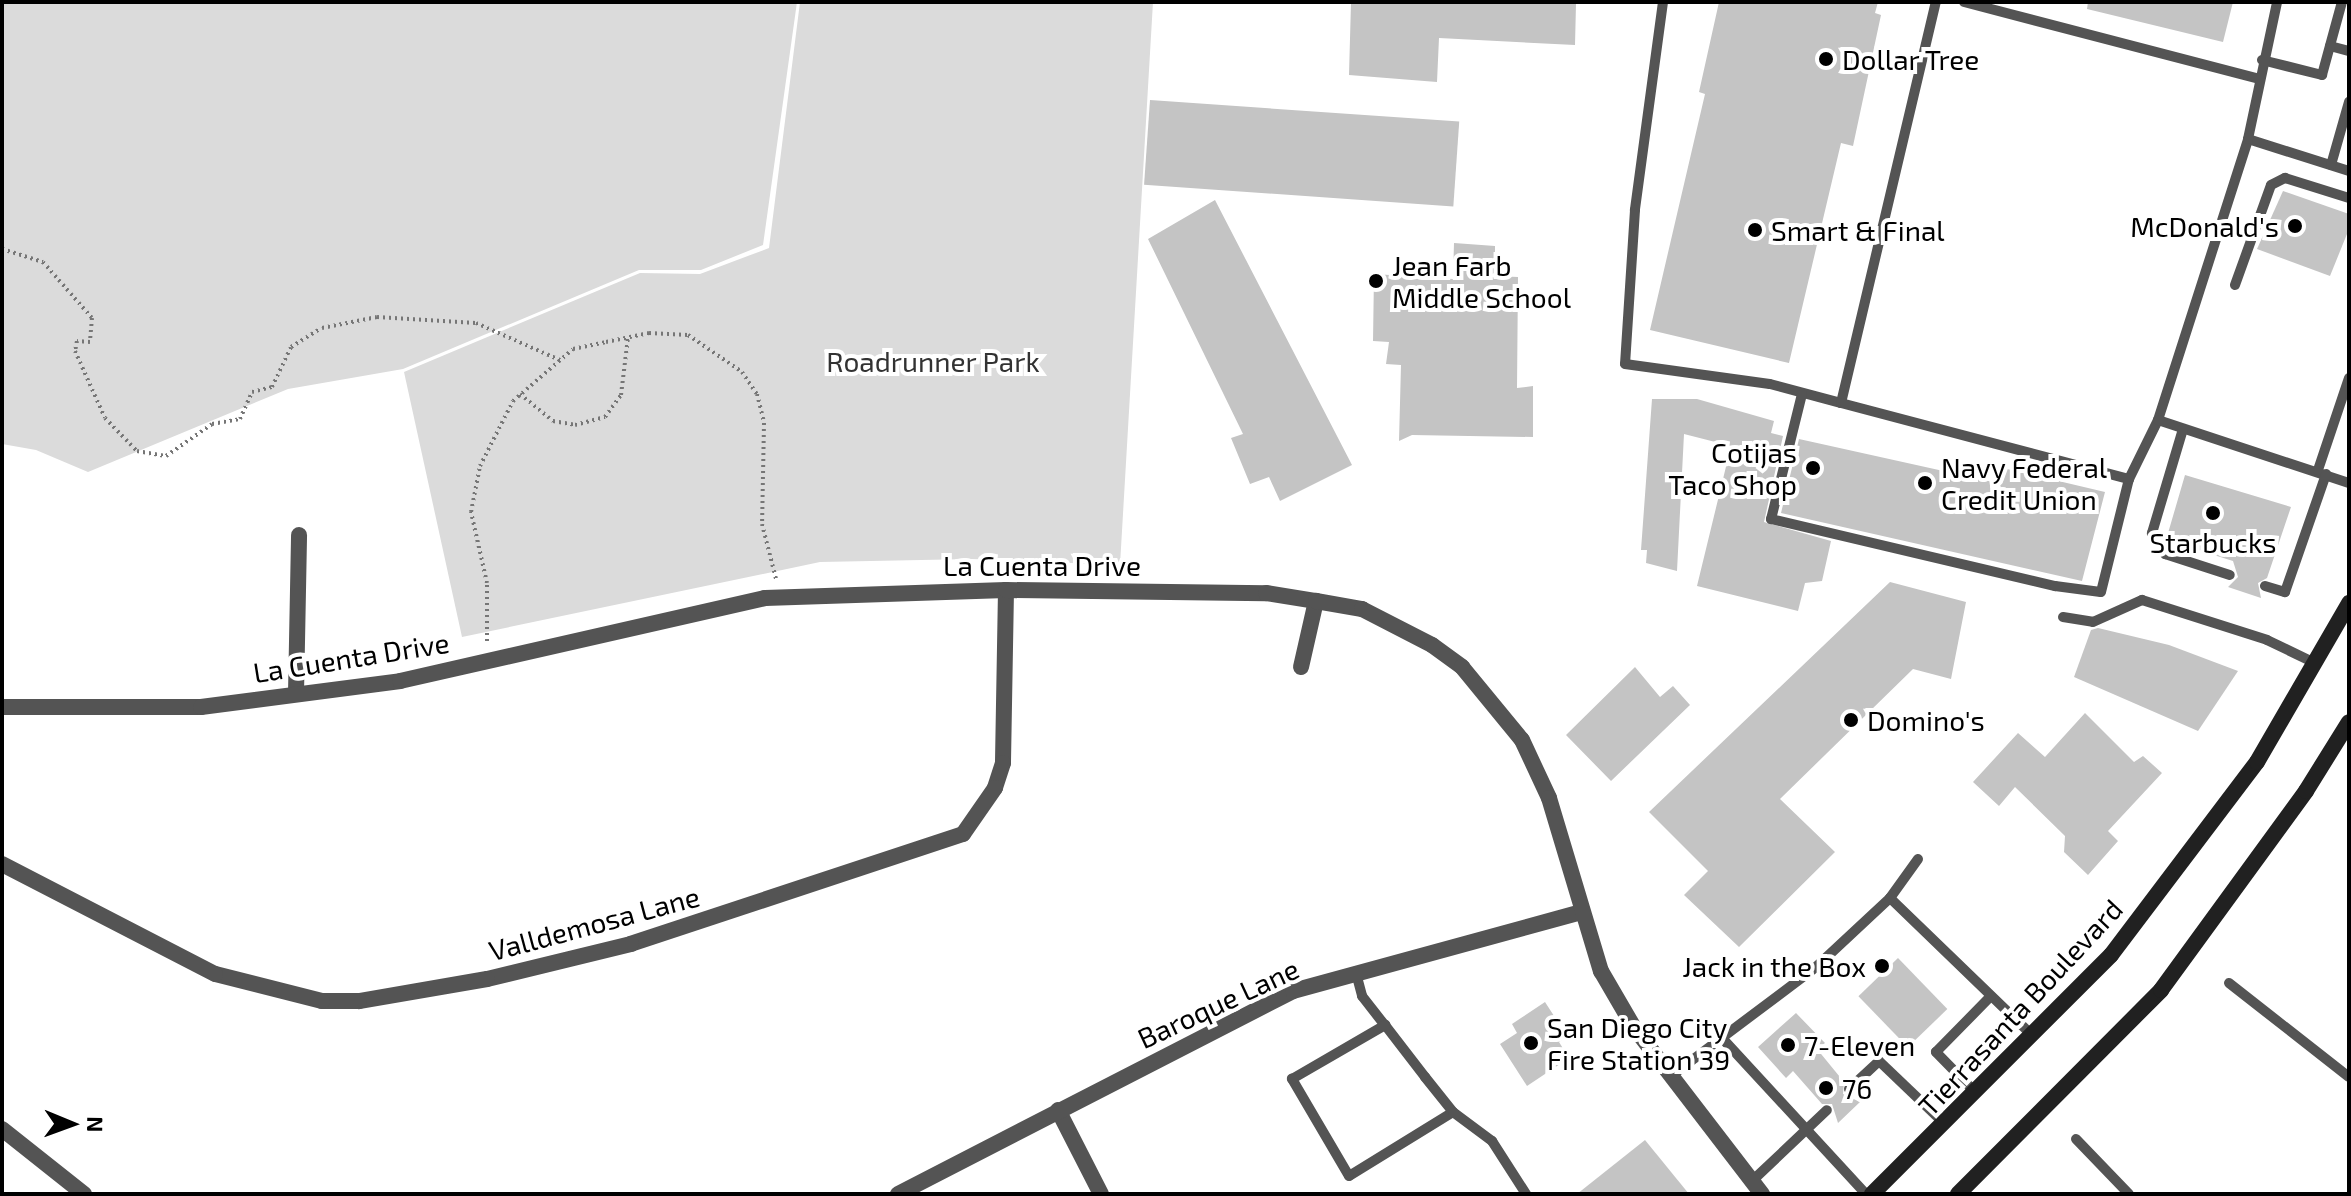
<!DOCTYPE html>
<html>
<head>
<meta charset="utf-8">
<style>
  body { margin:0 }
  #map { position:relative; width:2351px; height:1196px; overflow:hidden; background:#fff; font-family:"Exo 2",sans-serif }
  div>[style] { position:absolute }
  .green>* { inset:0; background:#dbdbdb }
  .building>* { inset:0; background:#c4c4c4; transform-origin:0 0 }
  .path>* { height:4px; margin-top:-2px; transform-origin:0; background:repeating-linear-gradient(90deg,#767676 0 2px,transparent 0 6px) }
  .service>* { height:10px; margin:-5px; padding:0 5px; transform-origin:5px; border-radius:5px; background:#545454 }
  .minor>* { height:16px; margin:-8px; padding:0 8px; transform-origin:8px; border-radius:8px; background:#545454 }
  .tertiary>* { height:16px; margin:-8px; padding:0 8px; transform-origin:8px; border-radius:8px; background:#545454 }
  .secondary>* { height:16px; margin:-8px; padding:0 8px; transform-origin:8px; border-radius:8px; background:#212121 }
  .dots>* { width:22px; height:22px; translate:-50% -50%; box-sizing:border-box; border:4px solid #fff; border-radius:50% }
  span { translate:-50% -50%; white-space:nowrap; text-align:center; line-height:1.15; -webkit-text-stroke:8px #fff; paint-order:stroke }
  .poi-label { font-size:28px; color:#000 }
  .left { translate:0 -50%; text-align:left }
  .right { translate:-100% -50%; text-align:right }
  .park-label { font-size:28px; color:#323232 }
  .street-label { font-size:28px; color:#000 }
  .frame { position:absolute; inset:0; border:4px solid #000; pointer-events:none }
  .north { position:absolute; left:32px; top:1084px; width:80px; height:80px; -webkit-text-stroke:6px #fff; paint-order:stroke; rotate:91deg; font-size:22px; font-weight:700; line-height:32px; text-align:center; color:#000 }
  .north::after { content:''; display:block; margin:auto; width:28px; height:36px; background:#000; clip-path:polygon(50% 0,100% 100%,50% 72%,0 100%) }
</style>
</head>
<body>
<div id="map">
  <div class="green">
    <div style="clip-path:polygon(2px 2px,797px 2px,763px 245px,701px 270px,639px 270px,403px 369px,288px 389px,88px 472px,36px 450px,2px 444px)"></div>
    <div style="clip-path:polygon(800px 2px,1153px 2px,1120px 565px,972px 559px,820px 562px,462px 637px,404px 372px,640px 273px,700px 274px,769px 248px)"></div>
  </div>
  <div class="building">
    <div style="clip-path:polygon(1351px 2px,1576px 4px,1575px 45px,1439px 38px,1437px 82px,1349px 75px)"></div>
    <div style="clip-path:polygon(1719px 2px,1878px 2px,1875px 13px,1881px 15px,1853px 146px,1841px 143px,1789px 363px,1650px 330px,1705px 94px,1699px 92px)"></div>
    <div style="clip-path:polygon(2088px 2px,2233px 2px,2223px 42px,2087px 9px)"></div>
    <div style="left:1150px;top:100px;width:310px;height:85px;rotate:4deg"></div>
    <div style="clip-path:polygon(2283px 191px,2349px 214px,2349px 229px,2330px 276px,2257px 249px)"></div>
    <div style="clip-path:polygon(1215px 200px,1352px 465px,1280px 501px,1269px 477px,1250px 484px,1231px 438px,1243px 434px,1148px 239px)"></div>
    <div style="clip-path:polygon(1454px 243px,1495px 246px,1495px 276px,1518px 277px,1517px 388px,1533px 386px,1533px 437px,1412px 435px,1399px 441px,1401px 365px,1386px 364px,1389px 342px,1373px 341px,1374px 274px,1453px 279px)"></div>
    <div style="clip-path:polygon(1652px 399px,1697px 399px,1774px 421px,1771px 433px,1783px 436px,1764px 522px,1831px 541px,1822px 581px,1805px 583px,1798px 611px,1697px 586px,1731px 446px,1684px 434px,1677px 571px,1646px 563px,1647px 550px,1641px 550px)"></div>
    <div style="clip-path:polygon(1799px 439px,2002px 484px,2007px 469px,2105px 492px,2082px 581px,1781px 513px)"></div>
    <div style="clip-path:polygon(2185px 475px,2291px 507px,2267px 578px,2258px 583px,2261px 598px,2228px 587px,2238px 577px,2233px 561px,2166px 540px)"></div>
    <div style="clip-path:polygon(1890px 582px,1966px 602px,1951px 679px,1913px 669px,1780px 799px,1835px 852px,1739px 947px,1684px 895px,1708px 871px,1649px 812px)"></div>
    <div style="clip-path:polygon(2098px 628px,2169px 645px,2238px 671px,2198px 731px,2074px 677px,2091px 630px)"></div>
    <div style="clip-path:polygon(1635px 667px,1660px 697px,1673px 686px,1690px 705px,1611px 781px,1566px 735px)"></div>
    <div style="clip-path:polygon(2085px 713px,2134px 762px,2143px 756px,2162px 773px,2108px 831px,2118px 841px,2088px 875px,2064px 852px,2065px 836px,2015px 787px,1999px 806px,1973px 782px,2018px 733px,2045px 757px)"></div>
    <div style="left:1898px;top:958px;width:71px;height:55px;rotate:46deg"></div>
    <div style="clip-path:polygon(1545px 1002px,1567px 1036px,1559px 1042px,1569px 1058px,1527px 1086px,1500px 1044px,1517px 1033px,1512px 1024px)"></div>
    <div style="clip-path:polygon(1796px 1013px,1825px 1043px,1817px 1049px,1844px 1082px,1843px 1094px,1860px 1102px,1838px 1123px,1832px 1104px,1822px 1104px,1793px 1071px,1786px 1078px,1758px 1047px)"></div>
    <div style="clip-path:polygon(1645px 1140px,1689px 1194px,1577px 1194px)"></div>
  </div>
  <div class="path">
    <div style="left:2px;top:249px;width:43px;rotate:17.6deg"></div>
    <div style="left:43px;top:262px;width:74px;rotate:48.8deg"></div>
    <div style="left:92px;top:318px;width:24px;rotate:95deg"></div>
    <div style="left:90px;top:342px;width:13px;rotate:-176deg"></div>
    <div style="left:77px;top:341px;width:10px;rotate:101deg"></div>
    <div style="left:75px;top:351px;width:73px;rotate:65.9deg"></div>
    <div style="left:105px;top:418px;width:46px;rotate:45.9deg"></div>
    <div style="left:137px;top:451px;width:29px;rotate:10deg"></div>
    <div style="left:166px;top:456px;width:56px;rotate:-34.8deg"></div>
    <div style="left:212px;top:424px;width:28px;rotate:-10deg"></div>
    <div style="left:240px;top:419px;width:30px;rotate:-66deg"></div>
    <div style="left:252px;top:392px;width:21px;rotate:-14deg"></div>
    <div style="left:272px;top:387px;width:44px;rotate:-64.6deg"></div>
    <div style="left:291px;top:347px;width:36px;rotate:-32deg"></div>
    <div style="left:322px;top:328px;width:56px;rotate:-11.3deg"></div>
    <div style="left:377px;top:317px;width:99px;rotate:3.5deg"></div>
    <div style="left:476px;top:323px;width:92px;rotate:23.8deg"></div>
    <div style="left:520px;top:394px;width:43px;rotate:39.3deg"></div>
    <div style="left:553px;top:421px;width:22px;rotate:10deg"></div>
    <div style="left:575px;top:425px;width:31px;rotate:-15deg"></div>
    <div style="left:605px;top:417px;width:27px;rotate:-54deg"></div>
    <div style="left:621px;top:395px;width:58px;rotate:-83.1deg"></div>
    <div style="left:487px;top:641px;width:58px;rotate:-90deg"></div>
    <div style="left:487px;top:583px;width:73px;rotate:-102.7deg"></div>
    <div style="left:471px;top:512px;width:47px;rotate:-78.9deg"></div>
    <div style="left:480px;top:466px;width:73px;rotate:-63.1deg"></div>
    <div style="left:513px;top:401px;width:79px;rotate:-40.9deg"></div>
    <div style="left:573px;top:349px;width:34px;rotate:-12deg"></div>
    <div style="left:606px;top:342px;width:44px;rotate:-11.8deg"></div>
    <div style="left:649px;top:333px;width:39px;rotate:3deg"></div>
    <div style="left:688px;top:335px;width:65px;rotate:34.4deg"></div>
    <div style="left:742px;top:372px;width:27px;rotate:56deg"></div>
    <div style="left:757px;top:394px;width:30px;rotate:76deg"></div>
    <div style="left:764px;top:423px;width:101px;rotate:91.1deg"></div>
    <div style="left:762px;top:524px;width:57px;rotate:75.7deg"></div>
  </div>
  <div class="service">
    <div style="left:1663px;top:2px;width:210px;rotate:97.7deg"></div>
    <div style="left:1635px;top:210px;width:154px;rotate:93.7deg"></div>
    <div style="left:1625px;top:364px;width:146px;rotate:7.9deg"></div>
    <div style="left:1770px;top:384px;width:73px;rotate:15deg"></div>
    <div style="left:1841px;top:403px;width:412px;rotate:-76.7deg"></div>
    <div style="left:1964px;top:2px;width:305px;rotate:14.6deg"></div>
    <div style="left:2330px;top:46px;width:20px;rotate:15deg"></div>
    <div style="left:2262px;top:60px;width:62px;rotate:14deg"></div>
    <div style="left:2322px;top:75px;width:76px;rotate:-74.7deg"></div>
    <div style="left:2248px;top:139px;width:106px;rotate:17.6deg"></div>
    <div style="left:2331px;top:165px;width:66px;rotate:-74.1deg"></div>
    <div style="left:2235px;top:285px;width:106px;rotate:-70.2deg"></div>
    <div style="left:2271px;top:185px;width:16px;rotate:-27deg"></div>
    <div style="left:2285px;top:178px;width:67px;rotate:17.4deg"></div>
    <div style="left:1802px;top:394px;width:129px;rotate:103.9deg"></div>
    <div style="left:1771px;top:519px;width:292px;rotate:13.3deg"></div>
    <div style="left:2055px;top:586px;width:46px;rotate:7.4deg"></div>
    <div style="left:2101px;top:592px;width:116px;rotate:-76.1deg"></div>
    <div style="left:2129px;top:479px;width:66px;rotate:-63.8deg"></div>
    <div style="left:2158px;top:420px;width:295px;rotate:-72.2deg"></div>
    <div style="left:2248px;top:139px;width:140px;rotate:-78deg"></div>
    <div style="left:1841px;top:403px;width:298px;rotate:14.8deg"></div>
    <div style="left:2158px;top:420px;width:201px;rotate:18.3deg"></div>
    <div style="left:2183px;top:429px;width:109px;rotate:106.6deg"></div>
    <div style="left:2152px;top:533px;width:25px;rotate:58deg"></div>
    <div style="left:2165px;top:554px;width:68px;rotate:17.9deg"></div>
    <div style="left:2318px;top:470px;width:97px;rotate:-71.4deg"></div>
    <div style="left:2265px;top:586px;width:21px;rotate:17deg"></div>
    <div style="left:2285px;top:592px;width:125px;rotate:-70.8deg"></div>
    <div style="left:2063px;top:617px;width:30px;rotate:9deg"></div>
    <div style="left:2093px;top:622px;width:54px;rotate:-24.2deg"></div>
    <div style="left:2142px;top:600px;width:131px;rotate:17.7deg"></div>
    <div style="left:2267px;top:640px;width:53px;rotate:25.6deg"></div>
    <div style="left:1890px;top:898px;width:196px;rotate:44deg"></div>
    <div style="left:1356px;top:973px;width:24px;rotate:75deg"></div>
    <div style="left:1362px;top:996px;width:37px;rotate:52deg"></div>
    <div style="left:1385px;top:1025px;width:66px;rotate:52.4deg"></div>
    <div style="left:1425px;top:1077px;width:45px;rotate:51.3deg"></div>
    <div style="left:1453px;top:1112px;width:122px;rotate:148.4deg"></div>
    <div style="left:1349px;top:1176px;width:113px;rotate:-120.4deg"></div>
    <div style="left:1292px;top:1079px;width:108px;rotate:-30.1deg"></div>
    <div style="left:2229px;top:983px;width:152px;rotate:38.1deg"></div>
    <div style="left:1722px;top:1038px;width:212px;rotate:47.3deg"></div>
    <div style="left:1671px;top:1076px;width:181px;rotate:-36.9deg"></div>
    <div style="left:1816px;top:967px;width:101px;rotate:-43deg"></div>
    <div style="left:1890px;top:898px;width:48px;rotate:-54.3deg"></div>
    <div style="left:1849px;top:1089px;width:41px;rotate:-43deg"></div>
    <div style="left:1879px;top:1061px;width:91px;rotate:43.7deg"></div>
    <div style="left:1975px;top:1092px;width:56px;rotate:-134.3deg"></div>
    <div style="left:1936px;top:1052px;width:78px;rotate:-45.5deg"></div>
    <div style="left:1453px;top:1112px;width:49px;rotate:36.6deg"></div>
    <div style="left:1492px;top:1141px;width:63px;rotate:57.3deg"></div>
    <div style="left:2076px;top:1139px;width:76px;rotate:46.1deg"></div>
    <div style="left:1752px;top:1181px;width:103px;rotate:-43.4deg"></div>
  </div>
  <div class="minor">
    <div style="left:1301px;top:667px;width:68px;rotate:-77.2deg"></div>
    <div style="left:296px;top:694px;width:159px;rotate:-88.9deg"></div>
    <div style="left:2px;top:707px;width:199px"></div>
    <div style="left:201px;top:707px;width:201px;rotate:-7.4deg"></div>
    <div style="left:400px;top:681px;width:374px;rotate:-12.8deg"></div>
    <div style="left:765px;top:598px;width:241px;rotate:-1.9deg"></div>
    <div style="left:1006px;top:590px;width:173px;rotate:91deg"></div>
    <div style="left:1003px;top:763px;width:26px;rotate:108deg"></div>
    <div style="left:995px;top:788px;width:56px;rotate:124.8deg"></div>
    <div style="left:963px;top:834px;width:350px;rotate:161.7deg"></div>
    <div style="left:631px;top:944px;width:148px;rotate:166.3deg"></div>
    <div style="left:487px;top:979px;width:130px;rotate:170.2deg"></div>
    <div style="left:359px;top:1001px;width:37px;rotate:180deg"></div>
    <div style="left:322px;top:1001px;width:110px;rotate:-165.8deg"></div>
    <div style="left:215px;top:974px;width:240px;rotate:-152.7deg"></div>
    <div style="left:1058px;top:1110px;width:94px;rotate:62.9deg"></div>
    <div style="left:2px;top:1129px;width:105px;rotate:38.4deg"></div>
    <div style="left:898px;top:1194px;width:444px;rotate:-27.2deg"></div>
    <div style="left:1293px;top:991px;width:300px;rotate:-15.3deg"></div>
  </div>
  <div class="tertiary">
    <div style="left:1006px;top:590px;width:260px;rotate:0.7deg"></div>
    <div style="left:1266px;top:593px;width:51px;rotate:9.1deg"></div>
    <div style="left:1316px;top:601px;width:47px;rotate:9.9deg"></div>
    <div style="left:1362px;top:609px;width:79px;rotate:27.2deg"></div>
    <div style="left:1432px;top:645px;width:37px;rotate:36deg"></div>
    <div style="left:1462px;top:667px;width:94px;rotate:50.6deg"></div>
    <div style="left:1522px;top:740px;width:64px;rotate:65deg"></div>
    <div style="left:1549px;top:798px;width:181px;rotate:73.3deg"></div>
    <div style="left:1601px;top:971px;width:64px;rotate:59.8deg"></div>
    <div style="left:1633px;top:1026px;width:212px;rotate:52.5deg"></div>
  </div>
  <div class="secondary">
    <div style="left:1872px;top:1194px;width:338px;rotate:-45deg"></div>
    <div style="left:2111px;top:955px;width:242px;rotate:-52.9deg"></div>
    <div style="left:2257px;top:762px;width:184px;rotate:-59.9deg"></div>
    <div style="left:1958px;top:1194px;width:288px;rotate:-45.1deg"></div>
    <div style="left:2161px;top:990px;width:246px;rotate:-53.9deg"></div>
    <div style="left:2306px;top:791px;width:81px;rotate:-58.1deg"></div>
  </div>
  <div class="dots">
    <div style="left:1826px;top:59px;background:#000"></div>
    <div style="left:2295px;top:226px;background:#000"></div>
    <div style="left:1755px;top:230px;background:#000"></div>
    <div style="left:1376px;top:281px;background:#000"></div>
    <div style="left:1813px;top:468px;background:#000"></div>
    <div style="left:1925px;top:483px;background:#000"></div>
    <div style="left:2213px;top:513px;background:#000"></div>
    <div style="left:1851px;top:720px;background:#000"></div>
    <div style="left:1882px;top:966px;background:#000"></div>
    <div style="left:1531px;top:1043px;background:#000"></div>
    <div style="left:1788px;top:1045px;background:#000"></div>
    <div style="left:1826px;top:1088px;background:#000"></div>
  </div>
  <div class="poi-label">
    <span class="left" style="left:1842px;top:59px">Dollar Tree</span>
    <span class="right" style="left:2279px;top:226px">McDonald's</span>
    <span class="left" style="left:1771px;top:230px">Smart &amp; Final</span>
    <span class="left" style="left:1392px;top:281px">Jean Farb<br>Middle School</span>
    <span class="right" style="left:1797px;top:468px">Cotijas<br>Taco Shop</span>
    <span class="left" style="left:1941px;top:483px">Navy Federal<br>Credit Union</span>
    <span style="left:2213px;top:542px">Starbucks</span>
    <span class="left" style="left:1867px;top:720px">Domino's</span>
    <span class="right" style="left:1866px;top:966px">Jack in the Box</span>
    <span class="left" style="left:1547px;top:1043px">San Diego City<br>Fire Station 39</span>
    <span class="left" style="left:1804px;top:1045px">7-Eleven</span>
    <span class="left" style="left:1842px;top:1088px">76</span>
  </div>
  <div class="park-label">
    <span style="left:933px;top:361px">Roadrunner Park</span>
  </div>
  <div class="street-label">
    <span style="left:1042px;top:565px">La Cuenta Drive</span>
    <span style="left:351px;top:657px;rotate:-9deg">La Cuenta Drive</span>
    <span style="left:594px;top:923px;rotate:-15deg">Valldemosa Lane</span>
    <span style="left:1218px;top:1003px;rotate:-25deg">Baroque Lane</span>
    <span style="left:2020px;top:1007px;rotate:-47deg">Tierrasanta Boulevard</span>
  </div>
  <div class="frame"></div>
  <div class="north">N</div>
</div>
</body>
</html>
